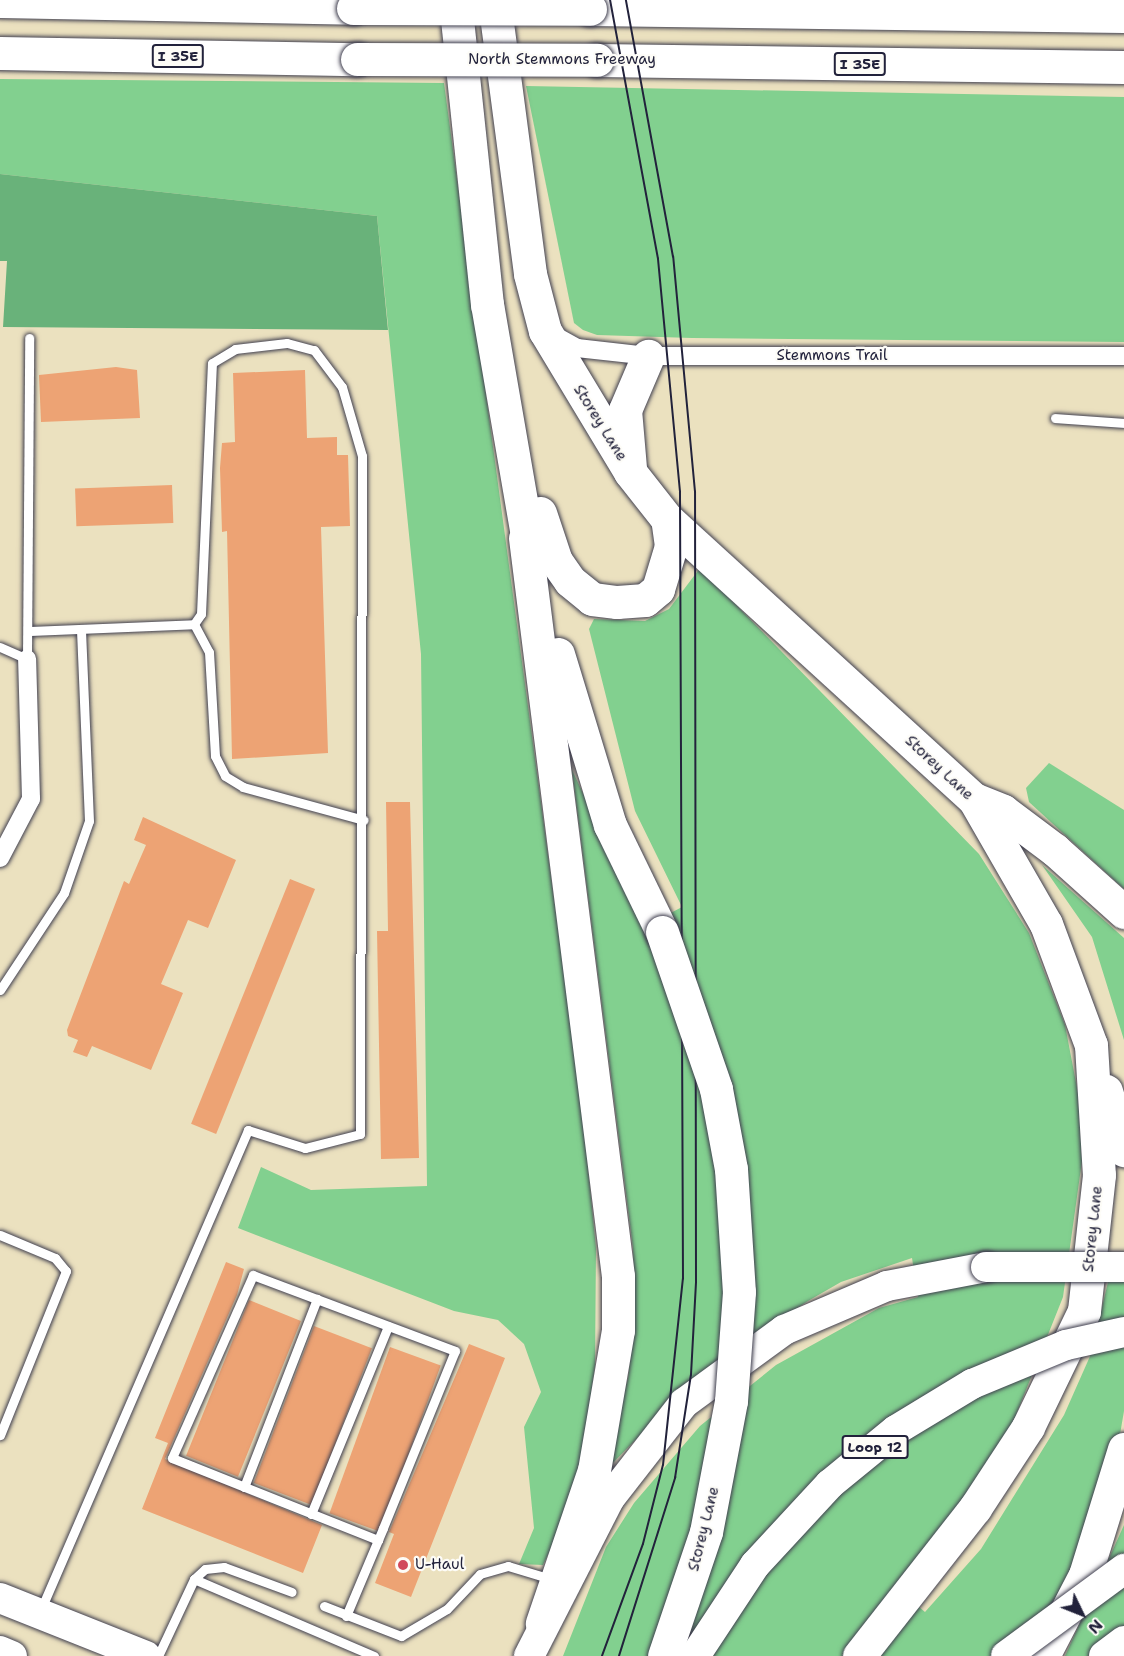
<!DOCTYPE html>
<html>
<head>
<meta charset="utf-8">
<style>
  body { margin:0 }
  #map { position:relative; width:1124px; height:1656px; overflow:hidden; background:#ebe1bf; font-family:"Shantell Sans",sans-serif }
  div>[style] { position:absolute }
  .green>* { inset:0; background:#82d08f }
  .forest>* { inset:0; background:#69b27a }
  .building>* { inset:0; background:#eda374; transform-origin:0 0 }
  .roads { filter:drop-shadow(0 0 2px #403f4f) drop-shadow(0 0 2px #403f4f) }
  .lane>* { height:9px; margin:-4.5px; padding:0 4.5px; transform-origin:4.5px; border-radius:4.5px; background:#fff }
  .street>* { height:18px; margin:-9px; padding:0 9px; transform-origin:9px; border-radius:9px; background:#fff }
  .primary>* { height:30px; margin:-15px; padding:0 15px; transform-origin:15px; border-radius:15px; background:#fff }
  .highway>* { height:33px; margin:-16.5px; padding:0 16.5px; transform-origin:16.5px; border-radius:16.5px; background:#fff }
  .tram>* { height:1.5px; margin:-0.75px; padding:0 0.75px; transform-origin:0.75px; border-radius:0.75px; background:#22223b }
  .bridges { filter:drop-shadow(0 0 2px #403f4f) drop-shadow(0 0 2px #403f4f) }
  .primary-bridge>* { height:30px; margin:-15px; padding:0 15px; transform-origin:15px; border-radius:15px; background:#fff }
  .highway-bridge>* { height:33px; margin:-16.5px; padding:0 16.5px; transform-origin:16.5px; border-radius:16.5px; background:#fff }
  .dots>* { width:16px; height:16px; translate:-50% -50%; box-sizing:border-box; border:3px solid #fdfcf7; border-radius:50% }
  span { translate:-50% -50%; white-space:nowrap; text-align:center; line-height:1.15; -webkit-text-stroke:4.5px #fdfcf7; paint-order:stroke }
  .shield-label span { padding:2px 4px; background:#fdfcf7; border:2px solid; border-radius:4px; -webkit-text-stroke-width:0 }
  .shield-label { font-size:14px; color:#22223b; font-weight:700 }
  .street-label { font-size:15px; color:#22223b }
  .poi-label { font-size:15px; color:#22223b }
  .left { translate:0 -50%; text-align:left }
  .north { position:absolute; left:1052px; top:1584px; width:60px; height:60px; -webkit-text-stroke:4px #fdfcf7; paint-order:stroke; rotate:133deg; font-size:16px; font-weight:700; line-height:24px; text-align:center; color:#22223b }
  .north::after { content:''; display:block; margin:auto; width:21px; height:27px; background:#22223b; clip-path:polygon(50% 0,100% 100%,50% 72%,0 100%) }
</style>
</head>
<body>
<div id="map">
  <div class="green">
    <div style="clip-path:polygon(0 79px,444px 83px,582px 1107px,596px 1248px,595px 1366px,582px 1460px,568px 1513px,543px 1565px,519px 1564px,534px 1528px,524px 1427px,541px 1392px,524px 1344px,498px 1320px,454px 1311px,238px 1228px,261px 1167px,311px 1190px,427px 1186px,421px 654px,377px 216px,0 174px)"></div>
    <div style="clip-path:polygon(526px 86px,1124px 97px,1124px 342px,692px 338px,597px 335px,583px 330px,574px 323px)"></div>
    <div style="clip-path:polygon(700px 568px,979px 854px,1029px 933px,1065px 1025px,1078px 1093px,1082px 1161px,1063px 1297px,1008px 1435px,978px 1483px,894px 1586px,925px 1612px,981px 1549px,1064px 1415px,1091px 1354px,1108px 1282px,1124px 1282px,1124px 1411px,1117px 1452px,1074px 1573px,1024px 1656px,563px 1656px,606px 1547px,634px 1503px,700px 1426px,776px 1365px,879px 1308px,918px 1297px,912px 1258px,841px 1282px,808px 1301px,705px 1369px,602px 1474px,628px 1378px,635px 1320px,633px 1248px,572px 770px,646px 926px,682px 907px,635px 811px,589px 629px,594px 619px,645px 621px,669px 609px)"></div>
    <div style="clip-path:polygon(1049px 763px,1124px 810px,1124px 889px,1029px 802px,1026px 788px)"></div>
    <div style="clip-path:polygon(1042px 865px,1124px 938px,1124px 1040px,1092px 937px)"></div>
    <div style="clip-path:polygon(1124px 1525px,1124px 1630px,1088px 1656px,1065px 1656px)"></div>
  </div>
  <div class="forest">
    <div style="clip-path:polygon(0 174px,377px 216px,388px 330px,3px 327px,7px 261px,0 261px)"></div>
  </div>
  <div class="building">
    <div style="clip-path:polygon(116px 367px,137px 370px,140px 418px,41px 422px,39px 375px)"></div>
    <div style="clip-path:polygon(305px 370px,307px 438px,337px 437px,337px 455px,348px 455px,350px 526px,321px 527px,328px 753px,232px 759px,227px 531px,222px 532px,220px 468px,222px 443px,235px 442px,233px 373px)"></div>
    <div style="left:172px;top:485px;width:38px;height:97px;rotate:88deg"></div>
    <div style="clip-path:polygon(386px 802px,410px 802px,419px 1158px,381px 1159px,377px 931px,388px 931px)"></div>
    <div style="clip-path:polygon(143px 817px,236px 860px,208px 928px,188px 920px,161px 984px,183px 993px,151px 1070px,92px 1046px,87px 1057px,73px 1052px,78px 1040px,68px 1036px,67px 1030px,124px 881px,129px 884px,146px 845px,134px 840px)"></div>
    <div style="left:290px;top:879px;width:27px;height:264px;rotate:22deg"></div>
    <div style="clip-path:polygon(226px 1262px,244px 1269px,237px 1295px,165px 1459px,322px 1525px,303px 1573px,142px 1509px,168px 1443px,155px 1438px)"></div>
    <div style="left:249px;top:1300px;width:56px;height:168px;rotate:22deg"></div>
    <div style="left:314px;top:1326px;width:62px;height:168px;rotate:21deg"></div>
    <div style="clip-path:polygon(469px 1344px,505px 1358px,411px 1597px,375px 1583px,394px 1534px,389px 1532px)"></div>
    <div style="left:390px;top:1347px;width:54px;height:177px;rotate:20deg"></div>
  </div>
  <div class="roads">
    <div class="lane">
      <div style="left:1055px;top:418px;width:69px;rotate:4.1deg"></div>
      <div style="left:194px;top:624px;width:32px;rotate:62deg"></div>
      <div style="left:209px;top:652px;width:104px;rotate:86.7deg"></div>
      <div style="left:215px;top:756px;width:22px;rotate:63deg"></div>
      <div style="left:225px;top:776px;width:21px;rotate:31deg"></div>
      <div style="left:243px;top:787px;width:125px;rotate:15.3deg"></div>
      <div style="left:30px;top:631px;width:164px;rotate:-2.4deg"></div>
      <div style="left:194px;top:624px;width:12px;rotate:-55deg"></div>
      <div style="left:201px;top:614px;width:251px;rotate:-87.5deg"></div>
      <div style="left:212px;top:363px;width:27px;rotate:-31deg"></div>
      <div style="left:235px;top:349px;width:52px;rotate:-6.6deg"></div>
      <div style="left:287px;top:343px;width:28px;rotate:15deg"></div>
      <div style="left:314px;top:350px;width:46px;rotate:52.9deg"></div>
      <div style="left:342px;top:387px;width:72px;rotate:73.8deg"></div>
      <div style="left:362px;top:456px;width:678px;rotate:90.17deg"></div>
      <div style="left:360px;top:1134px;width:57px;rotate:165.7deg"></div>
      <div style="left:305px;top:1148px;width:60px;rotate:-162.5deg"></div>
      <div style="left:248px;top:1130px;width:522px;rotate:113.37deg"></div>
      <div style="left:0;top:647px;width:30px;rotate:24deg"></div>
      <div style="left:27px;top:659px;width:321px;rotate:-89.6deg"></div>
      <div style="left:0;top:990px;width:116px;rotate:-56.6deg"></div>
      <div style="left:64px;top:893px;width:76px;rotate:-70.9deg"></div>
      <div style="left:89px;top:821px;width:192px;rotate:-92.4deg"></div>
      <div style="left:0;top:1235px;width:60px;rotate:22.7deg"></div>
      <div style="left:55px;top:1258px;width:17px;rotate:50deg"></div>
      <div style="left:66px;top:1271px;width:177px;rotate:111.9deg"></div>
      <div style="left:244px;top:1487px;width:202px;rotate:-68.8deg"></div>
      <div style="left:311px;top:1514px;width:203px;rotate:-67.7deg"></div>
      <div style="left:194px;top:1579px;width:15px;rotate:-42deg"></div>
      <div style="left:205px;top:1569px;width:19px;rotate:-6deg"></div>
      <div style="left:224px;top:1567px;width:72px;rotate:20.2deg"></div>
      <div style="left:324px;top:1606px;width:83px;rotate:21.3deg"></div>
      <div style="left:401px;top:1636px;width:53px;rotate:-30.4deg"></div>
      <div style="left:447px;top:1609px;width:48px;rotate:-46.7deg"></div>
      <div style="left:480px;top:1574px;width:29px;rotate:-16deg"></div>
      <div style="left:508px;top:1566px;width:45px;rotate:16.8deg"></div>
      <div style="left:346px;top:1616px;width:82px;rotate:-67.2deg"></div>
      <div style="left:378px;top:1540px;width:13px;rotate:-67deg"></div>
      <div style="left:383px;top:1528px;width:191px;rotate:-67.9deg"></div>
      <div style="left:455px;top:1351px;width:216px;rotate:-159.4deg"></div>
      <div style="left:253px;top:1275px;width:200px;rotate:113.9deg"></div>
      <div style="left:172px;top:1458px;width:222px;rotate:21.7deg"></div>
      <div style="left:158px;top:1656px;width:85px;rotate:-64.9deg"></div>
      <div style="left:194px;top:1579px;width:196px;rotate:23.2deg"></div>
    </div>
    <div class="street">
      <div style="left:552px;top:334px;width:29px;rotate:29deg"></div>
      <div style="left:577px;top:348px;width:71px;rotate:6.4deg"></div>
      <div style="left:648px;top:356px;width:476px"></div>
      <div style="left:0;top:858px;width:67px;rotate:-62.3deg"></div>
      <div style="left:31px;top:799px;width:140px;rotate:-91.6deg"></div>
    </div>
    <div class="primary">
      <div style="left:0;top:1598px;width:157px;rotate:21.7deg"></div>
      <div style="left:0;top:1651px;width:13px;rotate:23deg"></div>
      <div style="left:529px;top:1656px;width:178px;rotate:-62.9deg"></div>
      <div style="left:610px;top:1498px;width:120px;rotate:-52.1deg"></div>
      <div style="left:684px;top:1403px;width:124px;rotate:-36.1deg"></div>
      <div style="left:784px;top:1330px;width:112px;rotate:-23.1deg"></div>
      <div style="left:887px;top:1286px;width:101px;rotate:-10.9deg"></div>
      <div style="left:1104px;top:1656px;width:25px;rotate:-37deg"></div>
    </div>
    <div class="highway">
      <div style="left:455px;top:0;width:306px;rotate:84deg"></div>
      <div style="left:487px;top:304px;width:258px;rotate:80.2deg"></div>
      <div style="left:494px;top:0;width:276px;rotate:82.5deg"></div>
      <div style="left:530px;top:274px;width:59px;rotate:75.3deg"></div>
      <div style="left:545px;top:331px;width:165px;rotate:58.9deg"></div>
      <div style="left:630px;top:472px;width:60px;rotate:51.8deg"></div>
      <div style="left:667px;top:519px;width:416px;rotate:42.4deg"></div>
      <div style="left:974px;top:799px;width:144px;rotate:60.1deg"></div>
      <div style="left:1046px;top:924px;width:129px;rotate:69.6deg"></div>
      <div style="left:1091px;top:1045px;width:130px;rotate:86.5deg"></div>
      <div style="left:1099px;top:1175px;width:137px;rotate:96.3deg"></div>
      <div style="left:1084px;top:1311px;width:129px;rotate:115.8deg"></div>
      <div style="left:1028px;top:1427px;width:97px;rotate:123.2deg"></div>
      <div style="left:975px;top:1508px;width:188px;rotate:128.1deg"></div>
      <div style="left:0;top:1px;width:353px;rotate:1.1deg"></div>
      <div style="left:590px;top:9px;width:534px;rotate:0.75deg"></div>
      <div style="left:0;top:53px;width:357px;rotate:1deg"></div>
      <div style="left:597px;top:60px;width:527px;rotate:0.76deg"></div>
      <div style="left:630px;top:468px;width:58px;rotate:-94.9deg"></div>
      <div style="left:625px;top:410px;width:59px;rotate:-66.9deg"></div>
      <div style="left:540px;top:513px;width:51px;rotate:71.6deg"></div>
      <div style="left:556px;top:561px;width:24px;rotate:55deg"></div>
      <div style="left:570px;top:581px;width:28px;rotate:39deg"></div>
      <div style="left:592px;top:599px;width:25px;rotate:7deg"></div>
      <div style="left:617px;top:602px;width:28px;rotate:-4deg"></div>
      <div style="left:645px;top:600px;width:17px;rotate:-40deg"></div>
      <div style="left:658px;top:589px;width:45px;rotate:-73.2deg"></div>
      <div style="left:671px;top:546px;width:27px;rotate:-98deg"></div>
      <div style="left:525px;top:538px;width:744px;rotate:82.82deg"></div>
      <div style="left:618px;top:1276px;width:54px;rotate:90deg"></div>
      <div style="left:618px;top:1330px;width:142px;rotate:99.7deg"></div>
      <div style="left:594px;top:1470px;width:162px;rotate:108.8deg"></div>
      <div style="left:558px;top:654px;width:179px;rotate:73.1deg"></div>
      <div style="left:610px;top:825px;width:119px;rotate:64.1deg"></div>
      <div style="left:974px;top:799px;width:31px;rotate:22deg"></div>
      <div style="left:1003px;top:811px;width:65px;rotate:36.9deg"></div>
      <div style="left:1055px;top:850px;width:93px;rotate:41.9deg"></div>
      <div style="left:1106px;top:1091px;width:62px;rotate:73deg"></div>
      <div style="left:1043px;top:1656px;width:91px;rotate:-62.6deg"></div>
      <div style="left:1085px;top:1575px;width:132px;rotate:-72.8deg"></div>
    </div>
  </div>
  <div class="tram">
    <div style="left:602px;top:1656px;width:119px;rotate:-69.9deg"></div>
    <div style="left:643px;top:1544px;width:81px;rotate:-75.8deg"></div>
    <div style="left:663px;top:1465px;width:187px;rotate:-83.9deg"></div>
    <div style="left:683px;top:1279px;width:787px;rotate:-90.22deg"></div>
    <div style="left:680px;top:492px;width:234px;rotate:-95.4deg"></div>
    <div style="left:658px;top:259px;width:263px;rotate:-100.5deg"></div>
    <div style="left:619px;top:1656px;width:187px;rotate:-72.5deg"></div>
    <div style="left:675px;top:1478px;width:104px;rotate:-81.2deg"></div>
    <div style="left:691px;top:1375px;width:93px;rotate:-86.9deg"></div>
    <div style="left:696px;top:1282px;width:790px;rotate:-90.07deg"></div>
    <div style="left:695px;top:492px;width:236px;rotate:-95.3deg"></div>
    <div style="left:673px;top:257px;width:261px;rotate:-100.4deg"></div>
  </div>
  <div class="bridges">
    <div class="primary-bridge">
      <div style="left:986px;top:1267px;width:138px"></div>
      <div style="left:695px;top:1656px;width:109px;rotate:-56.6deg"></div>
      <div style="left:755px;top:1565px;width:110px;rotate:-47.2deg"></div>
      <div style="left:830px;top:1484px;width:85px;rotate:-39.3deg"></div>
      <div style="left:896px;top:1430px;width:89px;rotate:-31.2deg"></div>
      <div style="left:972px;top:1384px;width:102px;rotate:-22.5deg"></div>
      <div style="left:1066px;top:1345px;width:59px;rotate:-12.6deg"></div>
      <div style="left:1006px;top:1656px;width:147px;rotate:-36.4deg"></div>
    </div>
    <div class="highway-bridge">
      <div style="left:353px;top:8px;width:237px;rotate:0.2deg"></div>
      <div style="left:357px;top:59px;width:240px;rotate:0.2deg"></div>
      <div style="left:662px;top:932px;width:166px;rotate:71deg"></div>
      <div style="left:716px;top:1089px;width:81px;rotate:79.4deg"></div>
      <div style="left:731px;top:1169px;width:123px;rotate:86.3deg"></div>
      <div style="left:739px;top:1292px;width:109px;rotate:94.2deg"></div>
      <div style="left:731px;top:1401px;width:133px;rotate:100.8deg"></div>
      <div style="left:706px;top:1532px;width:131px;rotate:108.7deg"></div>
    </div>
  </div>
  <div class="dots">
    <div style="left:403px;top:1565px;background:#d1495b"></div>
  </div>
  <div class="shield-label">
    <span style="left:178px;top:56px">I 35E</span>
    <span style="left:860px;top:64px">I 35E</span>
    <span style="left:875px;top:1447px">Loop 12</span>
  </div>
  <div class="street-label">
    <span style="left:562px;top:60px">North Stemmons Freeway</span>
    <span style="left:832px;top:356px">Stemmons Trail</span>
    <span style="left:600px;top:423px;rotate:58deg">Storey Lane</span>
    <span style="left:939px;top:768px;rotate:43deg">Storey Lane</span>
    <span style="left:1093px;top:1229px;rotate:-84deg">Storey Lane</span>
    <span style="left:704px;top:1529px;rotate:-76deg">Storey Lane</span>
  </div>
  <div class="poi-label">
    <span class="left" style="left:415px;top:1565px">U-Haul</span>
  </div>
  <div class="north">N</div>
</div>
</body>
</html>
